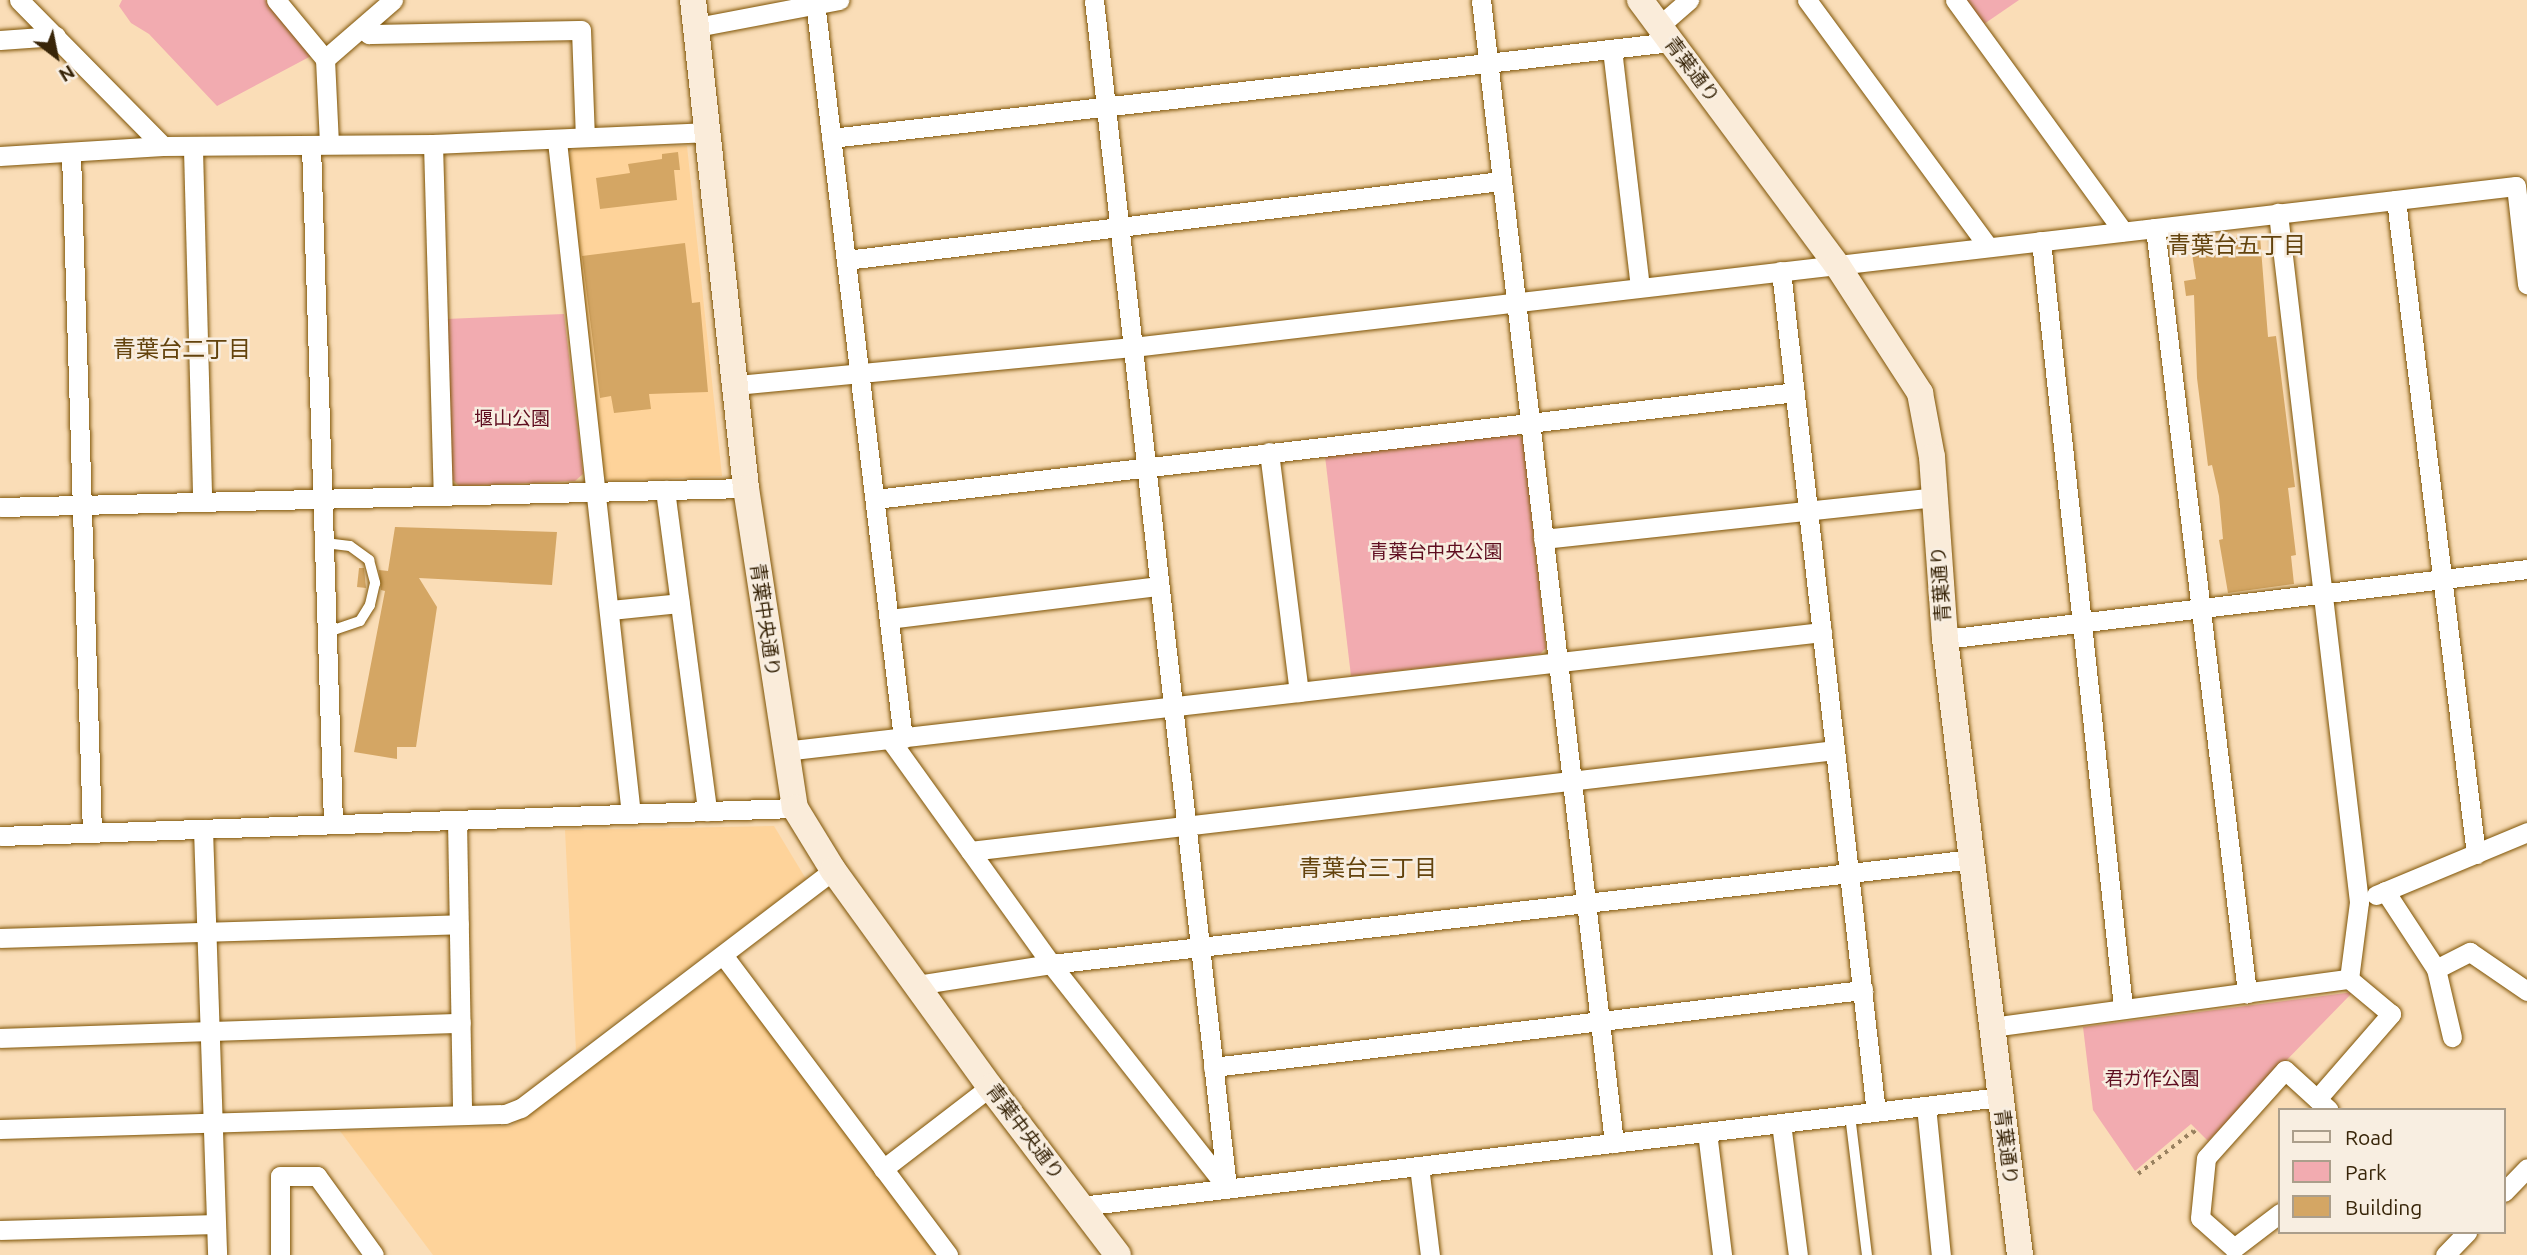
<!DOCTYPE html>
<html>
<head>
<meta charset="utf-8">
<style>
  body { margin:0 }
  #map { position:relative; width:2527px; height:1255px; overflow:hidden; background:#faddb7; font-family:Ubuntu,"Noto Sans JP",sans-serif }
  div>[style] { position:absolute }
  .built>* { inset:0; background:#fed39a }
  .green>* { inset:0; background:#f2abb0 }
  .building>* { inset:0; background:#d4a664 }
  .path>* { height:3.5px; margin-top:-1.75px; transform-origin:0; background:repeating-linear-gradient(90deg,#998160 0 3.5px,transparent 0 8.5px) }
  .roads { filter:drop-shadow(0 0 2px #7e5406) drop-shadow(0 0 2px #7e5406) }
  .lane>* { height:10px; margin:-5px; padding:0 5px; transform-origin:5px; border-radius:5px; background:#fff }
  .street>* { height:19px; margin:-9.5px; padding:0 9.5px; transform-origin:9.5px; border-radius:9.5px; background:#fff }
  .secondary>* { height:26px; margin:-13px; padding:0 13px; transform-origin:13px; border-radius:13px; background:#faecda }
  span { translate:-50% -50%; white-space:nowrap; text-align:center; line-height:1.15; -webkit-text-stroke:5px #f8eee1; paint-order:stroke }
  .street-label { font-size:19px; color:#382509 }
  .park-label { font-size:19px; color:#5f0e20 }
  .quarter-label { font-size:23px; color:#63430d }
  .legend { position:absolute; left:2278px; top:1108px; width:228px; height:126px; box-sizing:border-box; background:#f8eee1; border:2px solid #ab9e8b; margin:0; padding:9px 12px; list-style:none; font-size:21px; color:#382509 }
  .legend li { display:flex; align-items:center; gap:14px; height:35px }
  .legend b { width:35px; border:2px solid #ab9e8b }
  .north { position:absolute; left:21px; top:21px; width:70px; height:70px; -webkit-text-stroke:5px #f8eee1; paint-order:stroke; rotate:148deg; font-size:19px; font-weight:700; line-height:28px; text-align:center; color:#382509 }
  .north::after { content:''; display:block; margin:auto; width:24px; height:32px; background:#382509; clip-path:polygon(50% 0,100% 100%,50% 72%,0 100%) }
</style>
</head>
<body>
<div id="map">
  <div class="built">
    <div style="clip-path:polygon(687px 146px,722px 476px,609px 481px,603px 475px,567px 156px,574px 149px)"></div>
    <div style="clip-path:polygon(774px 826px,806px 879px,576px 1051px,565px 830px)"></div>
    <div style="clip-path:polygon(719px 972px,729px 975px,936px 1255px,433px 1255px,340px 1131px,511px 1126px)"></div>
  </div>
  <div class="green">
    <div style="clip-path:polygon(122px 0,265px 0,313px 55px,217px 106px,149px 34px,131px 23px,119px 6px)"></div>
    <div style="clip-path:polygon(1966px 0,2019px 0,1984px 24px)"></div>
    <div style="clip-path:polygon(564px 314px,583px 474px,575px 481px,459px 486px,450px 477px,446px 319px)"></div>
    <div style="clip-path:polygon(1513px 432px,1523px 439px,1546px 648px,1540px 654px,1351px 676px,1325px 456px)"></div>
    <div style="clip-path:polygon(2353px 992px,2208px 1141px,2191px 1124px,2135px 1171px,2093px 1110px,2083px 1027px)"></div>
  </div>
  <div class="building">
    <div style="clip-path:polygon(678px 152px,680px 170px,674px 170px,677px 200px,600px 209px,596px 178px,630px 173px,628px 164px,662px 159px,662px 154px)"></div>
    <div style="clip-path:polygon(2260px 236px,2268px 337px,2276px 336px,2295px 487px,2288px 488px,2296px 555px,2291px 556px,2294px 584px,2228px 593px,2219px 540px,2223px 539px,2219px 496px,2212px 465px,2208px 466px,2197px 378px,2194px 295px,2186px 296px,2184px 281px,2196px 279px,2190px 241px)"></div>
    <div style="clip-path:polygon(685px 243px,692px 303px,700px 302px,708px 392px,649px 394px,651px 409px,614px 413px,611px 396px,600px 398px,582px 256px)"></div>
    <div style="clip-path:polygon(395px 527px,557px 532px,552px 585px,419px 578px,437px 607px,416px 747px,397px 747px,397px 759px,354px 752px,385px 591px,381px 590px,379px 570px,388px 571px)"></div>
    <div style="clip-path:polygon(359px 568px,364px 568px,366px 588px,357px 587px)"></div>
  </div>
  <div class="path">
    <div style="left:2138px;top:1174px;width:70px;rotate:-38deg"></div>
    <div style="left:2193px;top:1131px;width:8px;rotate:45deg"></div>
  </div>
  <div class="roads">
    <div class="lane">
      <div style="left:325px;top:543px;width:25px;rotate:7deg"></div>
      <div style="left:350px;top:546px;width:24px;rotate:36deg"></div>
      <div style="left:369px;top:560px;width:24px;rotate:75deg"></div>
      <div style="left:375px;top:583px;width:23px;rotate:103deg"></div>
      <div style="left:370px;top:605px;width:19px;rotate:122deg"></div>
      <div style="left:360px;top:621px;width:34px;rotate:161deg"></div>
      <div style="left:1850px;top:1115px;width:141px;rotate:83.1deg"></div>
    </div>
    <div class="street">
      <div style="left:19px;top:0;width:205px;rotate:45.4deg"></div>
      <div style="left:276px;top:0;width:77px;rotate:50.3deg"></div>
      <div style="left:325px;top:59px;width:84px;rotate:87.3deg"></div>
      <div style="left:1094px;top:0;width:1195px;rotate:83.61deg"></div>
      <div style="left:1481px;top:0;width:1151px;rotate:83.36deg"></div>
      <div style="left:1807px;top:0;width:304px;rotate:53.7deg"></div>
      <div style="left:1955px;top:0;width:286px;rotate:54deg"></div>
      <div style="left:815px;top:2px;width:742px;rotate:83.19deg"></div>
      <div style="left:1659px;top:26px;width:40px;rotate:-41deg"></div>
      <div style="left:697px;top:27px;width:145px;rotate:-10.8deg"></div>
      <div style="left:363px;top:29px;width:8px;rotate:40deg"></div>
      <div style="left:369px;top:34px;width:212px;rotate:-1.1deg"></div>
      <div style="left:581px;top:30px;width:107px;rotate:87.9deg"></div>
      <div style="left:0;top:40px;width:56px;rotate:-4.1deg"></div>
      <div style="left:1612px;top:49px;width:239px;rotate:83.3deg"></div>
      <div style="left:325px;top:59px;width:90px;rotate:-40.9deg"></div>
      <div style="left:831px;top:138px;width:845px;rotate:-6.52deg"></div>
      <div style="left:557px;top:141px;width:677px;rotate:83.73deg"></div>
      <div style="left:433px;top:144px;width:350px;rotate:88.4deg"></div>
      <div style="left:311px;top:145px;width:679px;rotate:88.14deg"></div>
      <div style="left:193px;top:149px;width:353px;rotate:88.5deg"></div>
      <div style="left:71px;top:154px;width:679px;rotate:88.23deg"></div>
      <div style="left:0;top:156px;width:163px;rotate:-3.5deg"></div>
      <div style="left:163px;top:146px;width:270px;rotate:-0.4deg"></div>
      <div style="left:433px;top:144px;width:272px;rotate:-2.5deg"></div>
      <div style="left:2396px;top:200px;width:659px;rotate:83.03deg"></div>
      <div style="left:2155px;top:228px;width:771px;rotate:83.14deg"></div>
      <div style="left:2041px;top:241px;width:770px;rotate:83.89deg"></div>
      <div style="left:846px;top:260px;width:660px;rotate:-6.88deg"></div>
      <div style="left:1781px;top:271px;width:846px;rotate:83.56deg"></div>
      <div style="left:737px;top:385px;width:398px;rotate:-5.5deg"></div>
      <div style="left:1133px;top:347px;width:1392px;rotate:-6.64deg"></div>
      <div style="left:2516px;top:186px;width:99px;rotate:83.6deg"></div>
      <div style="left:1269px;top:452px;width:242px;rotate:82.9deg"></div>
      <div style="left:665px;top:490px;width:324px;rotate:82.5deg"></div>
      <div style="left:875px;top:499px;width:926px;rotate:-6.63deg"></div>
      <div style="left:0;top:507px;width:746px;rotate:-1.46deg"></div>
      <div style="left:1543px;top:539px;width:394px;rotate:-6.1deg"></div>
      <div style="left:610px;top:610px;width:70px;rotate:-5.7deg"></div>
      <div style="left:889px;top:619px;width:271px;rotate:-7deg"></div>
      <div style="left:1945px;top:639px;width:586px;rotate:-6.86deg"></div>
      <div style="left:891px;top:741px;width:274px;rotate:54.3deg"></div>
      <div style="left:1051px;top:964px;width:285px;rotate:51.8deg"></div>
      <div style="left:784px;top:751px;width:1045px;rotate:-6.54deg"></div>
      <div style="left:457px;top:820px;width:294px;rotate:89deg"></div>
      <div style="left:203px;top:829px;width:426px;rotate:88.1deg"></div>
      <div style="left:0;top:836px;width:795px;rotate:-2.02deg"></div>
      <div style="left:970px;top:851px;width:871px;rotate:-6.66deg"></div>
      <div style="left:2385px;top:891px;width:93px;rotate:56.8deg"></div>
      <div style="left:2436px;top:969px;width:38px;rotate:-27deg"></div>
      <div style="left:2470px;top:952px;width:69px;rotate:34.4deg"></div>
      <div style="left:2376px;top:895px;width:164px;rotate:-22.6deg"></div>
      <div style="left:0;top:938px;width:459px;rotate:-1.7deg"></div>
      <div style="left:723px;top:955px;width:375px;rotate:53.1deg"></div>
      <div style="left:2436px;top:969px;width:70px;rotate:76.8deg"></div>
      <div style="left:917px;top:985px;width:136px;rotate:-8.9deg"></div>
      <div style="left:1051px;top:964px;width:927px;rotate:-6.5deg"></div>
      <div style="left:1992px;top:1027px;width:360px;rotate:-7.7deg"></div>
      <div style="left:2349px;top:979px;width:78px;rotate:-82.6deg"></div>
      <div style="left:2359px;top:902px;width:694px;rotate:-96.71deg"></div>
      <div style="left:0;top:1038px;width:461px;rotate:-1.9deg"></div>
      <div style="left:1213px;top:1067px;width:655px;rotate:-6.76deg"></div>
      <div style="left:2317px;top:1099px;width:113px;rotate:-49deg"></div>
      <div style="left:2391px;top:1014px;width:55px;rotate:-140.2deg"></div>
      <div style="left:1926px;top:1106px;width:150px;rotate:84.3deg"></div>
      <div style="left:1781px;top:1123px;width:133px;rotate:82.7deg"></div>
      <div style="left:0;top:1129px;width:505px;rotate:-1.7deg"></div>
      <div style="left:505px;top:1114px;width:17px;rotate:-21deg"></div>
      <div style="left:521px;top:1108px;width:392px;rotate:-37.3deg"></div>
      <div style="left:1707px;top:1132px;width:124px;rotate:83deg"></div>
      <div style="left:1419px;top:1166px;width:90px;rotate:83deg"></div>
      <div style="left:883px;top:1169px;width:135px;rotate:-37.5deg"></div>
      <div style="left:2504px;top:1192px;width:33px;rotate:-46deg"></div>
      <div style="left:1081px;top:1206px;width:925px;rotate:-6.76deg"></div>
      <div style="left:2280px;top:1213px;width:58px;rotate:142.7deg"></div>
      <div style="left:2234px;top:1248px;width:45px;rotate:-138.6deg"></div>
      <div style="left:2200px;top:1218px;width:60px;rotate:-84.3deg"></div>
      <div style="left:2206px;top:1158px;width:118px;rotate:-48.1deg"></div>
      <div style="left:2285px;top:1070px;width:59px;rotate:42.3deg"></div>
      <div style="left:0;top:1230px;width:216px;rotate:-1.6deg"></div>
      <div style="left:280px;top:1255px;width:79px;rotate:-90deg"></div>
      <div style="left:280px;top:1176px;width:37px"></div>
      <div style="left:317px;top:1176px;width:97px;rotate:54.2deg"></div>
      <div style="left:2445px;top:1255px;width:32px;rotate:-46deg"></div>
    </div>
    <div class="secondary">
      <div style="left:693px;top:0;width:491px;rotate:83.8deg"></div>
      <div style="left:746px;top:488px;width:324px;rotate:81.3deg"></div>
      <div style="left:795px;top:808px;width:73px;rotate:58.5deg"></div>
      <div style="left:833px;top:870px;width:268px;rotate:54.1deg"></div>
      <div style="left:990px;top:1087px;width:211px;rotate:52.7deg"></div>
      <div style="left:1640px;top:0;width:330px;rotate:53.4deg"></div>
      <div style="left:1837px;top:265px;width:153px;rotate:57deg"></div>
      <div style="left:1920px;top:393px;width:65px;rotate:79.4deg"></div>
      <div style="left:1932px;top:457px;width:182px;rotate:85.9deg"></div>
      <div style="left:1945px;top:639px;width:621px;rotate:83.06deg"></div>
    </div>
  </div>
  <div class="street-label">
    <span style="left:1692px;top:70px;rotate:53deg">青葉通り</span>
    <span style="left:1941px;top:584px;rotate:-94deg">青葉通り</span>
    <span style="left:765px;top:620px;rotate:82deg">青葉中央通り</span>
    <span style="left:1025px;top:1132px;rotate:53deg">青葉中央通り</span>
    <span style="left:2006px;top:1147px;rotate:83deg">青葉通り</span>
  </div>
  <div class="park-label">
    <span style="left:512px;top:419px">堰山公園</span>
    <span style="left:1436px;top:552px">青葉台中央公園</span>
    <span style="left:2152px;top:1079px">君ガ作公園</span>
  </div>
  <div class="quarter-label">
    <span style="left:2237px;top:245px">青葉台五丁目</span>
    <span style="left:182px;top:349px">青葉台二丁目</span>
    <span style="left:1368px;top:868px">青葉台三丁目</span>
  </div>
  <ul class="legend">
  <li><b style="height:9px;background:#faecda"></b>Road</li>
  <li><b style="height:19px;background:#f2abb0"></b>Park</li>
  <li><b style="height:19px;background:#d4a664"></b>Building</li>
  </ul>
  <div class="north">N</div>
</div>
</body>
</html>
